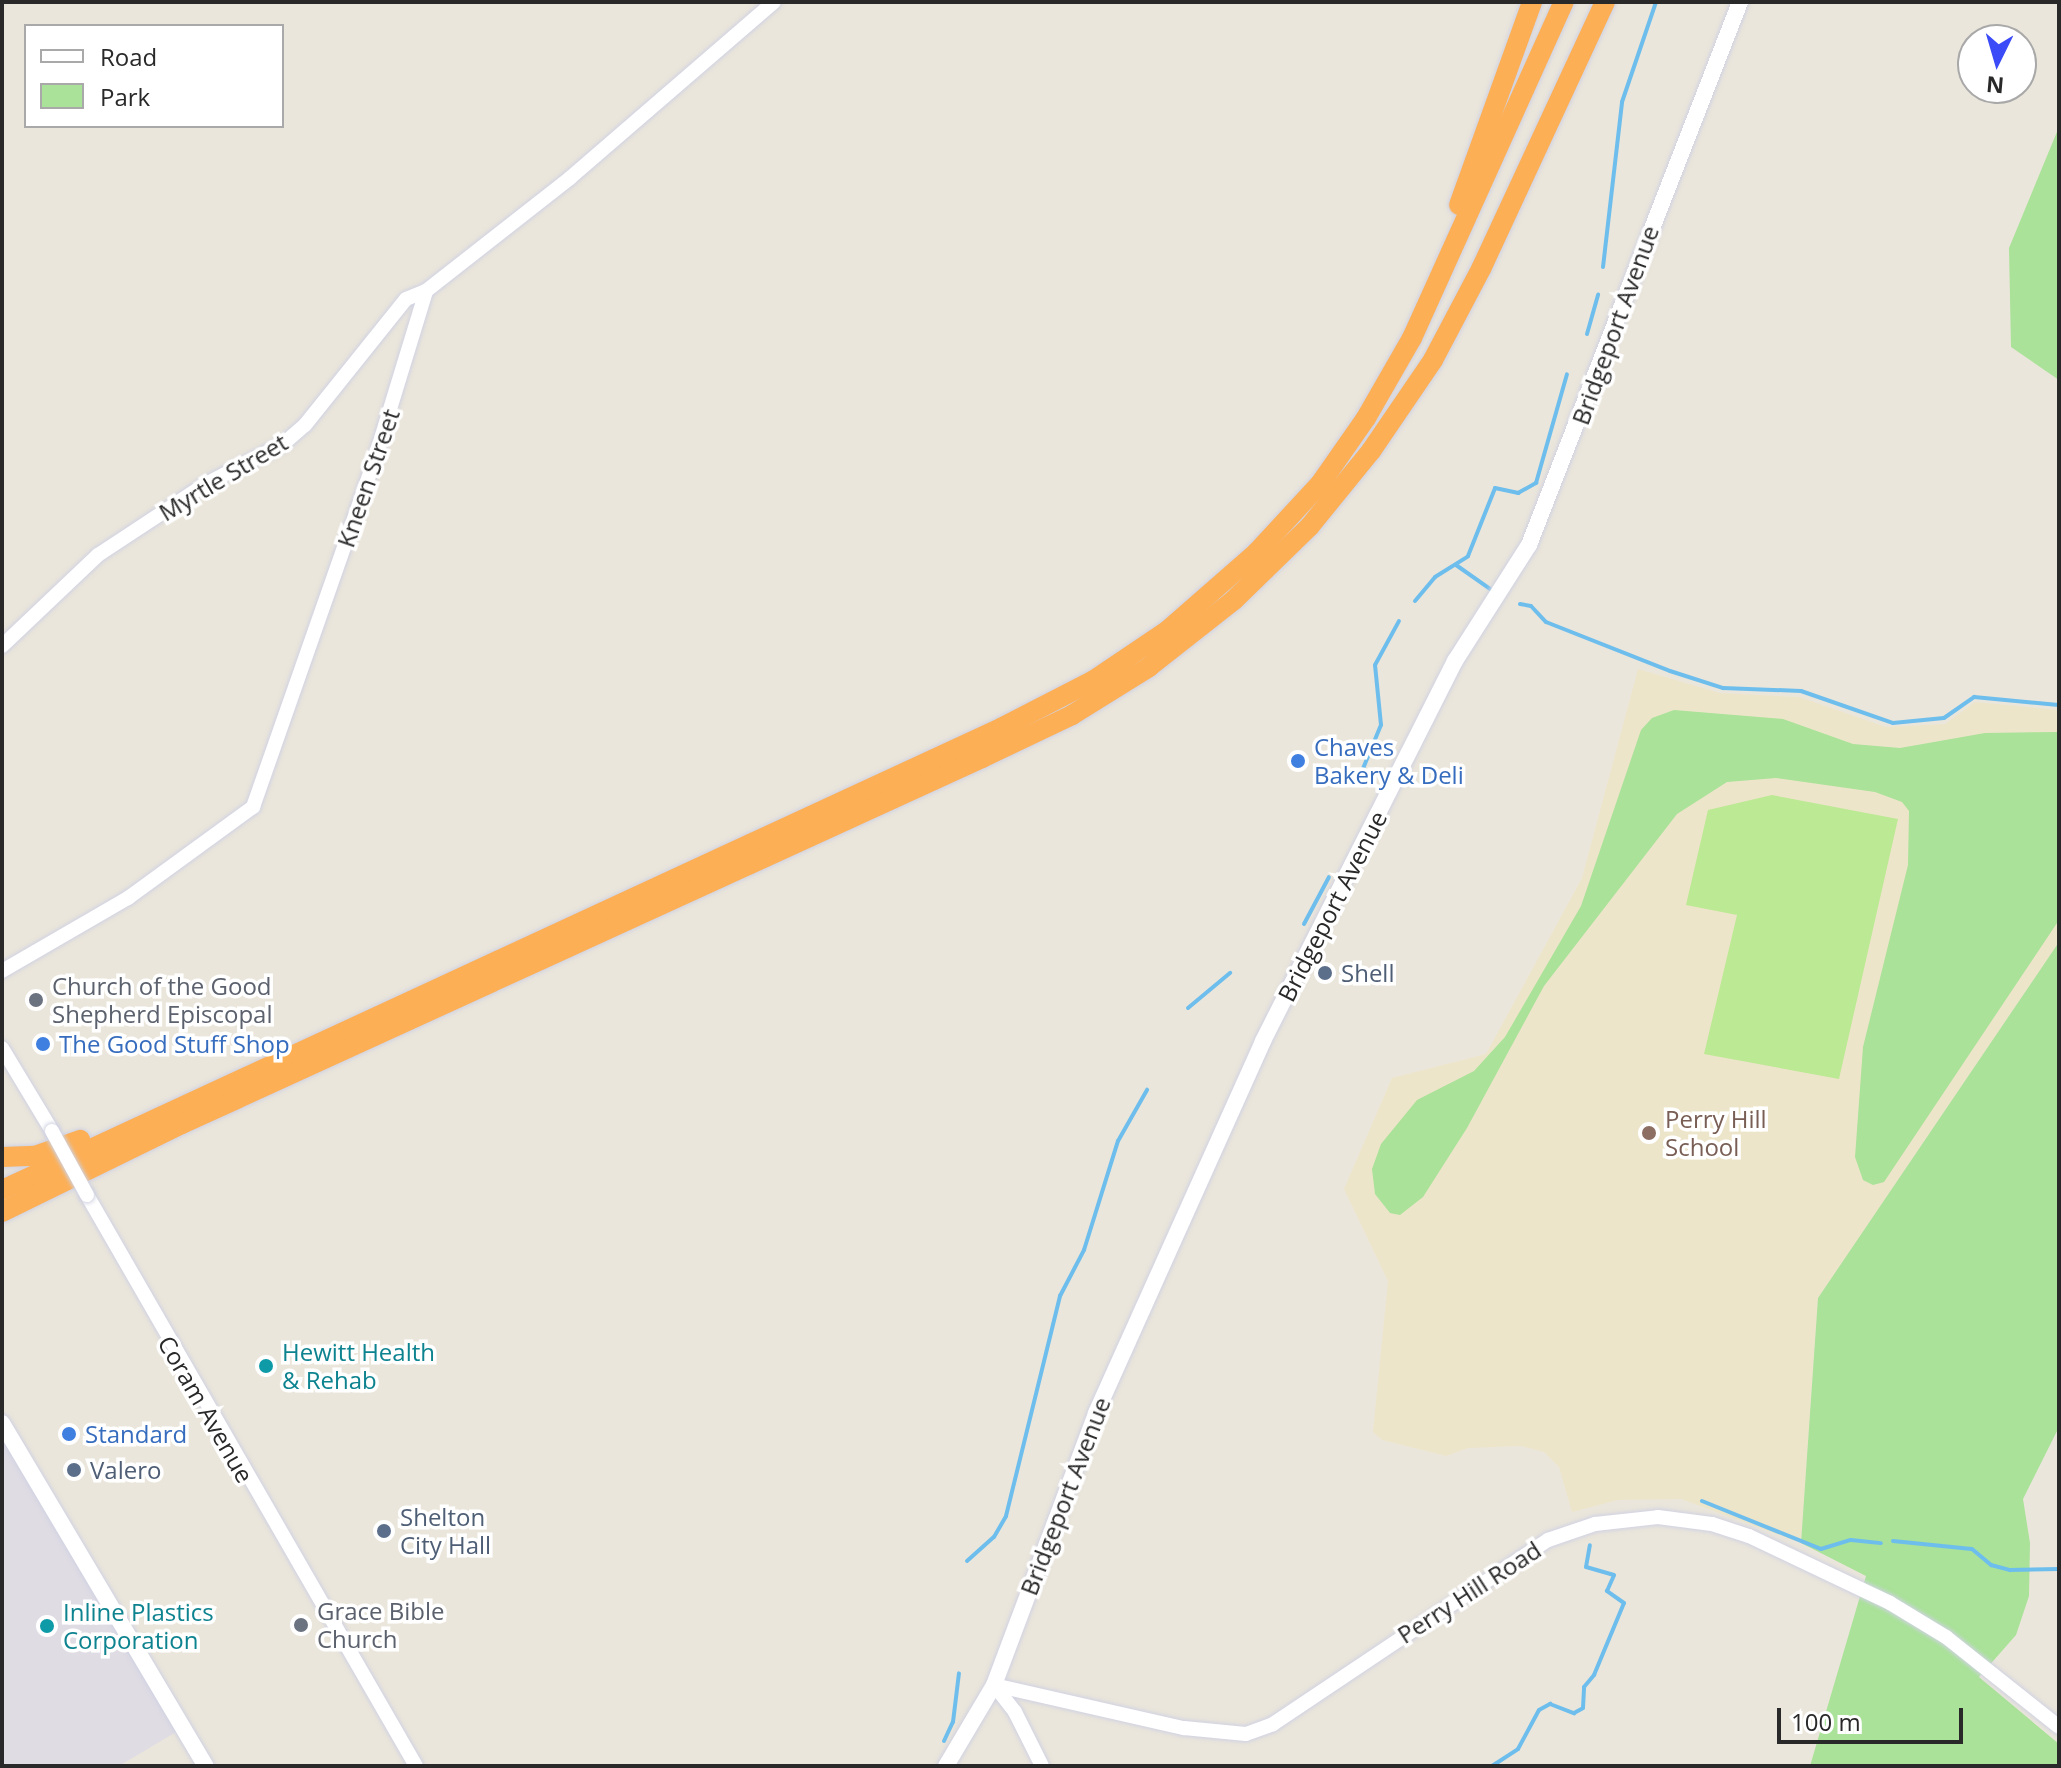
<!DOCTYPE html>
<html>
<head>
<meta charset="utf-8">
<style>
  body { margin:0 }
  #map { position:relative; width:2061px; height:1768px; overflow:hidden; background:#ebe6db; font-family:"Open Sans",sans-serif }
  div>[style] { position:absolute }
  .industrial>* { inset:0; background:#dfdce4 }
  .education>* { inset:0; background:#ede5ca }
  .green>* { inset:0; background:#a9e298 }
  .pitch>* { inset:0; background:#bce993 }
  .stream>* { height:4px; margin:-2px; padding:0 2px; transform-origin:2px; border-radius:2px; background:#6ebeed }
  .roads { filter:drop-shadow(0 0 2px #d0d2e2) drop-shadow(0 0 2px #d0d2e2) }
  .tertiary>* { height:14px; margin:-7px; padding:0 7px; transform-origin:7px; border-radius:7px; background:#fff }
  .secondary>* { height:16px; margin:-8px; padding:0 8px; transform-origin:8px; border-radius:8px; background:#fff }
  .motorway>* { height:20px; margin:-10px; padding:0 10px; transform-origin:10px; border-radius:10px; background:#fcaf55 }
  .bridges { filter:drop-shadow(0 0 2px #d0d2e2) drop-shadow(0 0 2px #d0d2e2) }
  .tertiary-bridge>* { height:14px; margin:-7px; padding:0 7px; transform-origin:7px; border-radius:7px; background:#fff }
  .dots>* { width:22px; height:22px; translate:-50% -50%; box-sizing:border-box; border:4px solid #fff; border-radius:50% }
  span { translate:-50% -50%; white-space:nowrap; text-align:center; line-height:1.15; -webkit-text-stroke:7px #fff; paint-order:stroke }
  .street-label { font-size:24px; color:#292929 }
  .shop-label { font-size:24px; color:#366cbe }
  .left { translate:0 -50%; text-align:left }
  .service-label { font-size:24px; color:#4e5e75 }
  .worship-label { font-size:24px; color:#5b616d }
  .education-label { font-size:24px; color:#785e54 }
  .culture-label { font-size:24px; color:#0d838f }
  .frame { position:absolute; inset:0; border:4px solid #292929; pointer-events:none }
  .legend { position:absolute; left:24px; top:24px; width:260px; height:104px; box-sizing:border-box; background:#fff; border:2px solid #a9a9a9; margin:0; padding:10px 14px; list-style:none; font-size:24px; color:#292929 }
  .legend li { display:flex; align-items:center; gap:16px; height:40px }
  .legend b { width:40px; border:2px solid #a9a9a9 }
  .north { position:absolute; left:1957px; top:24px; width:80px; height:80px; box-sizing:border-box; background:#fff; border:2px solid #a9a9a9; border-radius:50%; rotate:185deg; font-size:22px; font-weight:700; line-height:32px; text-align:center; color:#292929 }
  .north::after { content:''; display:block; margin:auto; width:28px; height:36px; background:#3c4bf8; clip-path:polygon(50% 0,100% 100%,50% 72%,0 100%) }
  .scale { position:absolute; left:1777px; top:1708px; width:186px; height:36px; box-sizing:border-box; border:4px solid #292929; border-top:0; padding-left:10px; font-size:24px; line-height:28px; white-space:nowrap; color:#292929; -webkit-text-stroke:6px #fff; paint-order:stroke }
</style>
</head>
<body>
<div id="map">
  <div class="industrial">
    <div style="clip-path:polygon(2px 1423px,183px 1728px,119px 1766px,2px 1766px)"></div>
  </div>
  <div class="education">
    <div style="clip-path:polygon(1638px 669px,1720px 693px,1799px 697px,1886px 727px,1945px 724px,1975px 702px,2059px 710px,2059px 942px,1818px 1298px,1801px 1543px,1681px 1499px,1618px 1500px,1572px 1512px,1559px 1467px,1544px 1452px,1521px 1446px,1468px 1448px,1446px 1456px,1382px 1440px,1373px 1432px,1388px 1281px,1344px 1189px,1392px 1078px,1486px 1054px,1582px 878px)"></div>
  </div>
  <div class="green">
    <div style="clip-path:polygon(2059px 127px,2059px 380px,2011px 347px,2009px 248px)"></div>
    <div style="clip-path:polygon(1674px 710px,1783px 719px,1853px 744px,1900px 748px,1985px 733px,2059px 732px,2059px 920px,1884px 1182px,1873px 1185px,1863px 1180px,1855px 1157px,1863px 1047px,1908px 865px,1909px 811px,1902px 802px,1875px 792px,1776px 778px,1727px 782px,1677px 814px,1544px 986px,1467px 1128px,1423px 1197px,1400px 1215px,1390px 1213px,1375px 1194px,1372px 1169px,1381px 1144px,1417px 1100px,1474px 1071px,1505px 1037px,1581px 906px,1641px 730px,1652px 718px)"></div>
    <div style="clip-path:polygon(2059px 942px,2059px 1427px,2023px 1499px,2030px 1543px,2029px 1596px,2016px 1635px,1979px 1677px,2059px 1744px,2059px 1766px,1810px 1766px,1866px 1576px,1801px 1543px,1818px 1298px)"></div>
  </div>
  <div class="pitch">
    <div style="clip-path:polygon(1772px 795px,1898px 819px,1839px 1079px,1704px 1054px,1737px 915px,1686px 905px,1708px 810px)"></div>
  </div>
  <div class="stream">
    <div style="left:1603px;top:267px;width:166px;rotate:-83.4deg"></div>
    <div style="left:1622px;top:102px;width:106px;rotate:-71.2deg"></div>
    <div style="left:1587px;top:334px;width:41px;rotate:-74.2deg"></div>
    <div style="left:1456px;top:565px;width:42px;rotate:35.2deg"></div>
    <div style="left:1415px;top:601px;width:31px;rotate:-50deg"></div>
    <div style="left:1435px;top:577px;width:39px;rotate:-32deg"></div>
    <div style="left:1468px;top:556px;width:73px;rotate:-68.3deg"></div>
    <div style="left:1495px;top:488px;width:24px;rotate:12deg"></div>
    <div style="left:1518px;top:493px;width:21px;rotate:-29deg"></div>
    <div style="left:1536px;top:483px;width:113px;rotate:-74.1deg"></div>
    <div style="left:1520px;top:604px;width:11px;rotate:10deg"></div>
    <div style="left:1531px;top:606px;width:22px;rotate:47deg"></div>
    <div style="left:1546px;top:622px;width:133px;rotate:21.6deg"></div>
    <div style="left:1670px;top:671px;width:56px;rotate:17.8deg"></div>
    <div style="left:1723px;top:688px;width:78px;rotate:2.2deg"></div>
    <div style="left:1801px;top:691px;width:97px;rotate:19.2deg"></div>
    <div style="left:1893px;top:723px;width:51px;rotate:-5.6deg"></div>
    <div style="left:1944px;top:718px;width:37px;rotate:-35deg"></div>
    <div style="left:1974px;top:697px;width:85px;rotate:5.4deg"></div>
    <div style="left:1362px;top:771px;width:50px;rotate:-67.6deg"></div>
    <div style="left:1381px;top:725px;width:60px;rotate:-95.7deg"></div>
    <div style="left:1375px;top:665px;width:50px;rotate:-61.4deg"></div>
    <div style="left:1304px;top:924px;width:53px;rotate:-62deg"></div>
    <div style="left:1188px;top:1008px;width:55px;rotate:-39.8deg"></div>
    <div style="left:1702px;top:1501px;width:128px;rotate:22deg"></div>
    <div style="left:1821px;top:1549px;width:31px;rotate:-17deg"></div>
    <div style="left:1851px;top:1540px;width:30px;rotate:6deg"></div>
    <div style="left:1893px;top:1541px;width:79px;rotate:5.8deg"></div>
    <div style="left:1972px;top:1549px;width:25px;rotate:40deg"></div>
    <div style="left:1991px;top:1565px;width:20px;rotate:15deg"></div>
    <div style="left:2010px;top:1570px;width:49px;rotate:-1.2deg"></div>
    <div style="left:967px;top:1561px;width:36px;rotate:-42deg"></div>
    <div style="left:994px;top:1537px;width:24px;rotate:-60deg"></div>
    <div style="left:1006px;top:1516px;width:227px;rotate:-76.2deg"></div>
    <div style="left:1060px;top:1296px;width:52px;rotate:-62.4deg"></div>
    <div style="left:1084px;top:1250px;width:114px;rotate:-72.7deg"></div>
    <div style="left:1118px;top:1141px;width:59px;rotate:-60.4deg"></div>
    <div style="left:944px;top:1741px;width:21px;rotate:-65deg"></div>
    <div style="left:953px;top:1722px;width:49px;rotate:-83deg"></div>
    <div style="left:1492px;top:1766px;width:31px;rotate:-33deg"></div>
    <div style="left:1518px;top:1749px;width:44px;rotate:-61.7deg"></div>
    <div style="left:1539px;top:1710px;width:13px;rotate:-29deg"></div>
    <div style="left:1550px;top:1704px;width:26px;rotate:21deg"></div>
    <div style="left:1574px;top:1713px;width:10px;rotate:-29deg"></div>
    <div style="left:1583px;top:1708px;width:21px;rotate:-87deg"></div>
    <div style="left:1584px;top:1687px;width:16px;rotate:-50deg"></div>
    <div style="left:1594px;top:1675px;width:78px;rotate:-67.4deg"></div>
    <div style="left:1624px;top:1603px;width:21px;rotate:-145deg"></div>
    <div style="left:1607px;top:1591px;width:17px;rotate:-66deg"></div>
    <div style="left:1614px;top:1575px;width:29px;rotate:-164deg"></div>
    <div style="left:1586px;top:1567px;width:22px;rotate:-80deg"></div>
  </div>
  <div class="roads">
    <div class="tertiary">
      <div style="left:2px;top:646px;width:132px;rotate:-43.5deg"></div>
      <div style="left:98px;top:555px;width:127px;rotate:-33.4deg"></div>
      <div style="left:204px;top:485px;width:89px;rotate:-27.4deg"></div>
      <div style="left:283px;top:444px;width:29px;rotate:-41deg"></div>
      <div style="left:305px;top:425px;width:161px;rotate:-51.3deg"></div>
      <div style="left:406px;top:299px;width:22px;rotate:-22deg"></div>
      <div style="left:2px;top:971px;width:146px;rotate:-30.1deg"></div>
      <div style="left:128px;top:898px;width:155px;rotate:-36.1deg"></div>
      <div style="left:253px;top:807px;width:359px;rotate:-70.7deg"></div>
      <div style="left:372px;top:468px;width:185px;rotate:-73deg"></div>
      <div style="left:426px;top:291px;width:183px;rotate:-38.1deg"></div>
      <div style="left:570px;top:178px;width:269px;rotate:-40.8deg"></div>
      <div style="left:2px;top:1048px;width:97px;rotate:58.9deg"></div>
      <div style="left:87px;top:1195px;width:659px;rotate:60.05deg"></div>
      <div style="left:994px;top:1685px;width:195px;rotate:12.8deg"></div>
      <div style="left:1184px;top:1728px;width:62px;rotate:5.5deg"></div>
      <div style="left:1246px;top:1734px;width:29px;rotate:-20deg"></div>
      <div style="left:1273px;top:1724px;width:331px;rotate:-33.8deg"></div>
      <div style="left:1548px;top:1540px;width:50px;rotate:-18.8deg"></div>
      <div style="left:1595px;top:1524px;width:63px;rotate:-6.3deg"></div>
      <div style="left:1658px;top:1517px;width:54px;rotate:7.4deg"></div>
      <div style="left:1712px;top:1524px;width:39px;rotate:18deg"></div>
      <div style="left:1749px;top:1536px;width:156px;rotate:25.4deg"></div>
      <div style="left:1890px;top:1603px;width:66px;rotate:31.3deg"></div>
      <div style="left:1946px;top:1637px;width:144px;rotate:38.5deg"></div>
      <div style="left:994px;top:1685px;width:34px;rotate:52deg"></div>
      <div style="left:1015px;top:1712px;width:60px;rotate:63.4deg"></div>
    </div>
    <div class="secondary">
      <div style="left:2px;top:1423px;width:399px;rotate:59.3deg"></div>
      <div style="left:946px;top:1766px;width:94px;rotate:-59.3deg"></div>
      <div style="left:994px;top:1685px;width:290px;rotate:-69.4deg"></div>
      <div style="left:1096px;top:1413px;width:408px;rotate:-65.8deg"></div>
      <div style="left:1263px;top:1041px;width:426px;rotate:-63.2deg"></div>
      <div style="left:1455px;top:661px;width:138px;rotate:-57.5deg"></div>
      <div style="left:1529px;top:545px;width:583px;rotate:-68.76deg"></div>
    </div>
    <div class="motorway">
      <div style="left:1459px;top:205px;width:216px;rotate:-70.2deg"></div>
      <div style="left:2px;top:1157px;width:33px;rotate:-2deg"></div>
      <div style="left:35px;top:1156px;width:48px;rotate:-19.6deg"></div>
      <div style="left:2px;top:1190px;width:1101px;rotate:-24.82deg"></div>
      <div style="left:1001px;top:728px;width:105px;rotate:-27.3deg"></div>
      <div style="left:1094px;top:680px;width:89px;rotate:-34deg"></div>
      <div style="left:1168px;top:630px;width:117px;rotate:-41.2deg"></div>
      <div style="left:1256px;top:553px;width:94px;rotate:-47.2deg"></div>
      <div style="left:1320px;top:484px;width:80px;rotate:-55.1deg"></div>
      <div style="left:1366px;top:418px;width:92px;rotate:-60.1deg"></div>
      <div style="left:1412px;top:338px;width:369px;rotate:-65.7deg"></div>
      <div style="left:2px;top:1212px;width:200px;rotate:-26.1deg"></div>
      <div style="left:182px;top:1124px;width:880px;rotate:-24.58deg"></div>
      <div style="left:982px;top:758px;width:100px;rotate:-25.5deg"></div>
      <div style="left:1072px;top:715px;width:91px;rotate:-31.9deg"></div>
      <div style="left:1149px;top:667px;width:108px;rotate:-38.2deg"></div>
      <div style="left:1234px;top:600px;width:106px;rotate:-44.2deg"></div>
      <div style="left:1310px;top:526px;width:97px;rotate:-50.9deg"></div>
      <div style="left:1371px;top:451px;width:110px;rotate:-55.7deg"></div>
      <div style="left:1433px;top:360px;width:105px;rotate:-62.2deg"></div>
      <div style="left:1482px;top:267px;width:292px;rotate:-65.1deg"></div>
    </div>
  </div>
  <div class="bridges">
    <div class="tertiary-bridge">
      <div style="left:52px;top:1131px;width:73px;rotate:61.3deg"></div>
    </div>
  </div>
  <div class="dots">
    <div style="left:1298px;top:761px;background:#3f7fe0"></div>
    <div style="left:1325px;top:973px;background:#5c6f8a"></div>
    <div style="left:36px;top:1000px;background:#6b7280"></div>
    <div style="left:43px;top:1044px;background:#3f7fe0"></div>
    <div style="left:1649px;top:1133px;background:#8d6e63"></div>
    <div style="left:266px;top:1366px;background:#0f9aa8"></div>
    <div style="left:69px;top:1434px;background:#3f7fe0"></div>
    <div style="left:74px;top:1470px;background:#5c6f8a"></div>
    <div style="left:384px;top:1531px;background:#5c6f8a"></div>
    <div style="left:301px;top:1625px;background:#6b7280"></div>
    <div style="left:47px;top:1626px;background:#0f9aa8"></div>
  </div>
  <div class="street-label">
    <span style="left:1615px;top:325px;rotate:-70deg">Bridgeport Avenue</span>
    <span style="left:223px;top:477px;rotate:-31deg">Myrtle Street</span>
    <span style="left:368px;top:478px;rotate:-71deg">Kneen Street</span>
    <span style="left:1332px;top:906px;rotate:-63deg">Bridgeport Avenue</span>
    <span style="left:206px;top:1409px;rotate:60deg">Coram Avenue</span>
    <span style="left:1065px;top:1496px;rotate:-69deg">Bridgeport Avenue</span>
    <span style="left:1469px;top:1592px;rotate:-33deg">Perry Hill Road</span>
  </div>
  <div class="shop-label">
    <span class="left" style="left:1314px;top:761px">Chaves<br>Bakery &amp; Deli</span>
    <span class="left" style="left:59px;top:1044px">The Good Stuff Shop</span>
    <span class="left" style="left:85px;top:1434px">Standard</span>
  </div>
  <div class="service-label">
    <span class="left" style="left:1341px;top:973px">Shell</span>
    <span class="left" style="left:90px;top:1470px">Valero</span>
    <span class="left" style="left:400px;top:1531px">Shelton<br>City Hall</span>
  </div>
  <div class="worship-label">
    <span class="left" style="left:52px;top:1000px">Church of the Good<br>Shepherd Episcopal</span>
    <span class="left" style="left:317px;top:1625px">Grace Bible<br>Church</span>
  </div>
  <div class="education-label">
    <span class="left" style="left:1665px;top:1133px">Perry Hill<br>School</span>
  </div>
  <div class="culture-label">
    <span class="left" style="left:282px;top:1366px">Hewitt Health<br>&amp; Rehab</span>
    <span class="left" style="left:63px;top:1626px">Inline Plastics<br>Corporation</span>
  </div>
  <div class="frame"></div>
  <ul class="legend">
  <li><b style="height:10px;background:#fff"></b>Road</li>
  <li><b style="height:22px;background:#a9e298"></b>Park</li>
  </ul>
  <div class="north">N</div>
  <div class="scale">100 m</div>
</div>
</body>
</html>
